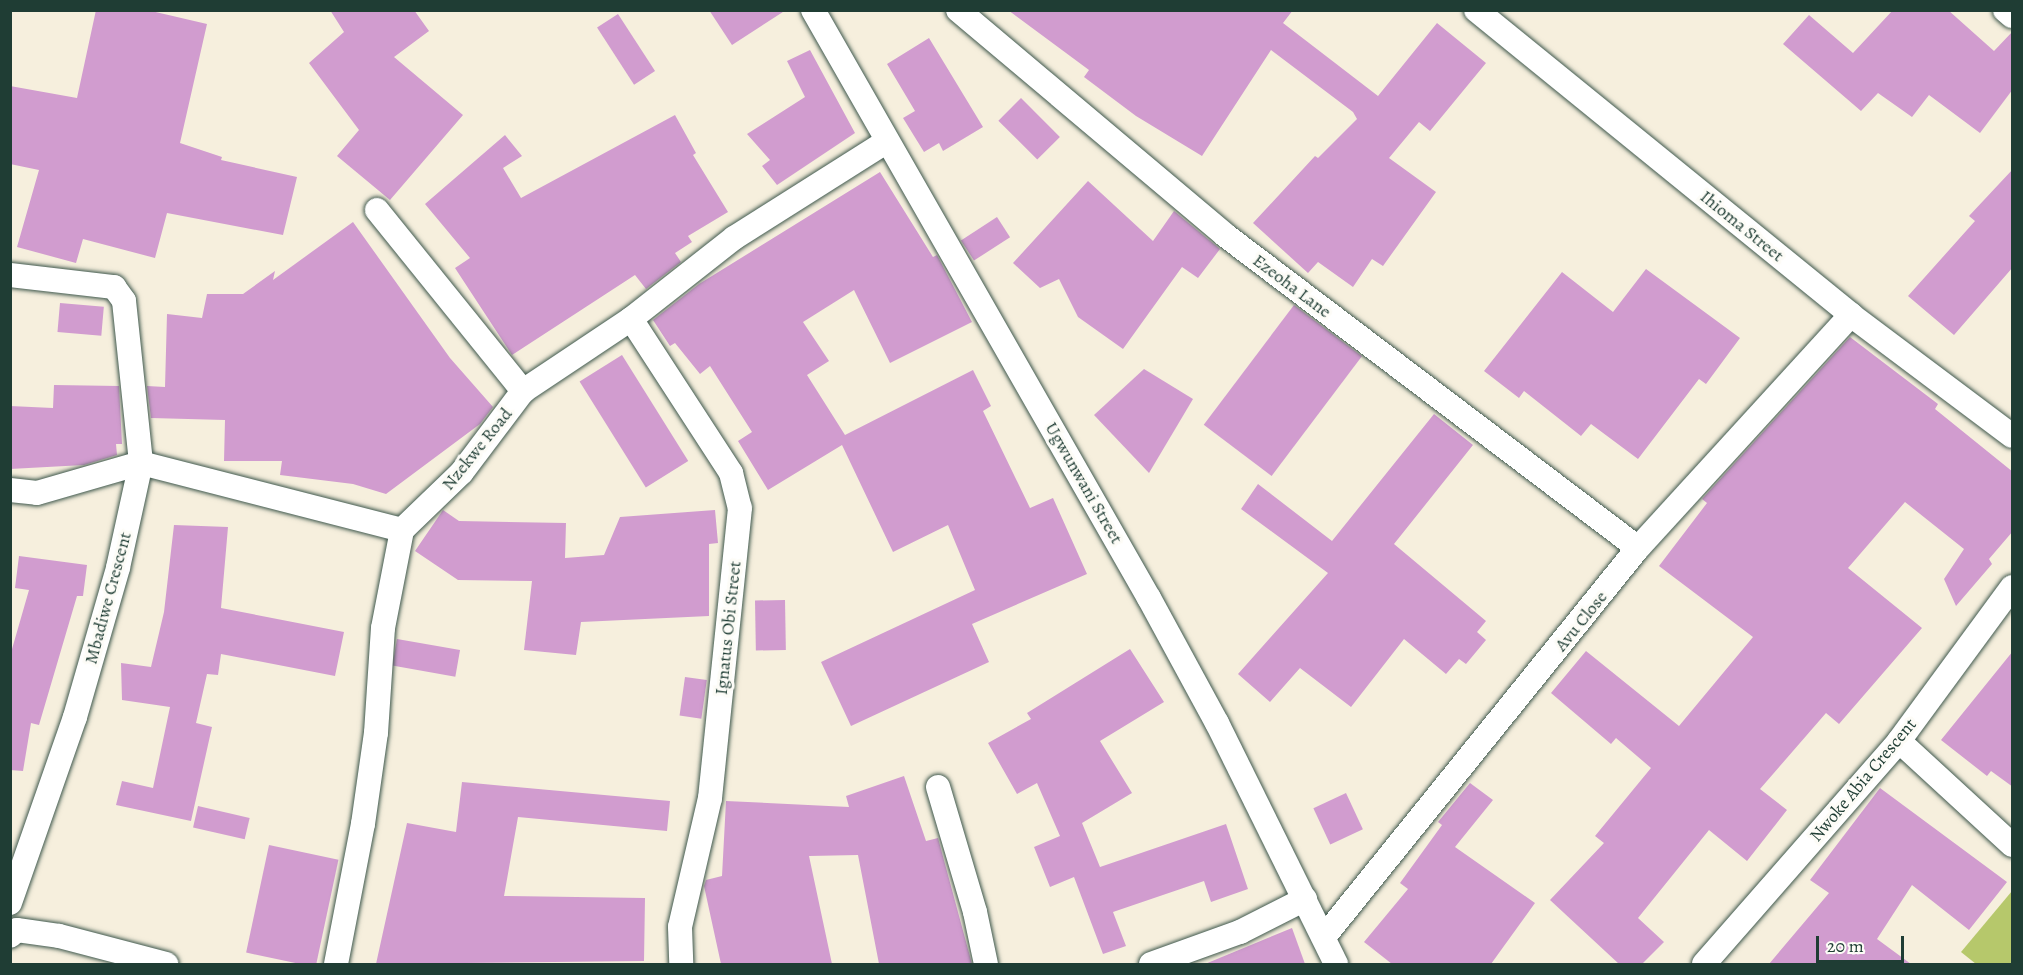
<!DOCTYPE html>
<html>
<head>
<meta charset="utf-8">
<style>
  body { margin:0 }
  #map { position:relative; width:2023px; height:975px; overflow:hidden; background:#f6efdd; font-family:Alegreya,serif }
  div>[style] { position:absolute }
  .green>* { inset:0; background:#b6c86b }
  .building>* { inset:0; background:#d19ccf; transform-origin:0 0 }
  .roads { filter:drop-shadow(0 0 2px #3f584d) drop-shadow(0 0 2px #3f584d) }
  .street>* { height:24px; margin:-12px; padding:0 12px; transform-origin:12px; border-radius:12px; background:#fff }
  span { translate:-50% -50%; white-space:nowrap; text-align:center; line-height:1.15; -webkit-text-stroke:6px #fdfcf7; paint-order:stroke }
  .street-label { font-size:18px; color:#1f3d34 }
  .frame { position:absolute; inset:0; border:12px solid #1f3d34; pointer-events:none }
  .scale { position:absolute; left:1816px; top:936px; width:88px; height:27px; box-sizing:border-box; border:3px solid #1f3d34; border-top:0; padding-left:8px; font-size:18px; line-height:21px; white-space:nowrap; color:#1f3d34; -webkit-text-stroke:4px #fdfcf7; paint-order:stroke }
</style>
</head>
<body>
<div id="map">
  <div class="green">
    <div style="clip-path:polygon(2012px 891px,2012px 964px,1976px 964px,1961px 952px)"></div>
  </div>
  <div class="building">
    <div style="clip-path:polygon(96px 10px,147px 10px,207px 24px,180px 143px,222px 157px,221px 160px,297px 177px,283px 235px,167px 213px,155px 258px,83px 239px,76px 263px,17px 247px,39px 170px,10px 164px,10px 86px,77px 98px)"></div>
    <div style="clip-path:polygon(330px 10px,414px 10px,429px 31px,394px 57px,463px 115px,390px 200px,337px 156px,359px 130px,309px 63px,344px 32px)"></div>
    <div style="clip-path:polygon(709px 10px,786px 10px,732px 45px)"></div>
    <div style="clip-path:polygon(1008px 10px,1293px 10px,1283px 23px,1378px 96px,1437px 23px,1486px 63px,1430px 131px,1419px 122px,1389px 158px,1436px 192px,1383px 266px,1372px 259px,1353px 287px,1318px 262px,1308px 273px,1253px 223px,1315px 156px,1318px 158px,1357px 119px,1353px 112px,1271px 50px,1202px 156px,1136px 116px,1084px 77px,1089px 70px)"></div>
    <div style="clip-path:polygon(1893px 10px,1948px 10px,1994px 51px,2013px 31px,2013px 89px,1980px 133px,1929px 95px,1912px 117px,1878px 93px,1861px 111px,1783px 44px,1809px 15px,1853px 53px)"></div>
    <div style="left:618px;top:14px;width:68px;height:25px;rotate:57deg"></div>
    <div style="clip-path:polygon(929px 38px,983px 127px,943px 151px,939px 143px,924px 152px,903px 118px,915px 111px,887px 64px)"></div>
    <div style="clip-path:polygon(810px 50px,855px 133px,777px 185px,762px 166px,770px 160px,747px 134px,805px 97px,787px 61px)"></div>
    <div style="left:1021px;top:98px;width:55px;height:32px;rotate:45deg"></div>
    <div style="clip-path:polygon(675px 115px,696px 153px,693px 155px,728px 212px,688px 236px,692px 242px,675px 253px,681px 262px,646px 289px,635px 275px,512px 355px,455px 268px,470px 258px,425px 204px,505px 135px,522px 156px,503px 168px,521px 198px)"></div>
    <div style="clip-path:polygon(2013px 169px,2013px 267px,1954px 335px,1908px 296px,1975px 221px,1969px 216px)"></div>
    <div style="clip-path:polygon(880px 172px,933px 257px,937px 255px,972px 322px,890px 363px,854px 290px,803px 322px,829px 361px,807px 375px,845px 435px,973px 370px,991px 406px,983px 411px,1030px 508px,1053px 498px,1087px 574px,972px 624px,989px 662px,851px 726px,821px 662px,975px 590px,948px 525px,893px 552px,842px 445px,768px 490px,738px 441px,752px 432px,710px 366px,700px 374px,675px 343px,670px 346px,653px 320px,699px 284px)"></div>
    <div style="clip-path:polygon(1088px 181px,1153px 241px,1174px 211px,1220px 249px,1198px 278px,1182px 267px,1123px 349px,1078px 317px,1059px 279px,1040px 288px,1013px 263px)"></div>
    <div style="left:997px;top:217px;width:24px;height:43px;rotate:57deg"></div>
    <div style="clip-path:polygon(353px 222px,450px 358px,493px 407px,480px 424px,386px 494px,353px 484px,280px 475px,282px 461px,224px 461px,225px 420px,151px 418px,147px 386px,165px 387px,167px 314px,202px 318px,207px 294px,243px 294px,275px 271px,273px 280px)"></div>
    <div style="clip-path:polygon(1646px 269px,1740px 338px,1706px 384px,1699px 379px,1638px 459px,1591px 424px,1581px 436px,1524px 391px,1519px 398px,1484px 371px,1562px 272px,1613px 312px)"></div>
    <div style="left:60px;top:303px;width:44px;height:29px;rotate:5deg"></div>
    <div style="left:1294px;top:305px;width:85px;height:150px;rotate:37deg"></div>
    <div style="clip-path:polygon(1850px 337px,1938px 404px,1935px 409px,2013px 472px,2013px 531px,1989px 559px,1992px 564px,1956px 606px,1944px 579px,1964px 549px,1905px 502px,1848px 568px,1922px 628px,1839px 724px,1826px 713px,1760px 789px,1787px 810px,1747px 861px,1709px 830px,1638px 918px,1664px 942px,1642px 964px,1619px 964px,1550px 900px,1604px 843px,1595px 836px,1651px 768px,1616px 738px,1611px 744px,1551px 693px,1586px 651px,1679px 726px,1753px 637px,1659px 566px,1707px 503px,1702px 499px)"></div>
    <div style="left:622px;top:355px;width:125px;height:50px;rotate:58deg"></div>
    <div style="clip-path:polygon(1144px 369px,1193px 399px,1149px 473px,1094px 415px)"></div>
    <div style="clip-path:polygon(54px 385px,119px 386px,122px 444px,116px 444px,117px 455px,84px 465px,10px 469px,10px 406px,53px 408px)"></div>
    <div style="clip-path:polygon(1434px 414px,1473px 445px,1394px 544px,1486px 621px,1477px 632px,1486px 640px,1466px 664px,1459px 659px,1446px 674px,1404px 639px,1351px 707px,1300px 668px,1270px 702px,1238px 674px,1328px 573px,1241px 509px,1258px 484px,1332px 541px)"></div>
    <div style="clip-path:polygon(443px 510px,459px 521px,566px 523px,565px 558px,604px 555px,620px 517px,715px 510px,718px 543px,709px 544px,709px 616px,581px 622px,576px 655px,524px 650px,532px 581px,458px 580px,415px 551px)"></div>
    <div style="clip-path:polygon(174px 525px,228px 527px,221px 608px,344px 632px,335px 676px,221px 654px,218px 675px,207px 674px,196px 723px,212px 727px,191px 821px,116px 805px,122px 781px,153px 788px,170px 707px,122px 700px,121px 663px,151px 667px,164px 612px)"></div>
    <div style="clip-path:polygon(19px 556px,87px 565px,83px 596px,77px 596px,39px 725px,31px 723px,23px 771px,10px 770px,10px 656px,29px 590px,15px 588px)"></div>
    <div style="left:785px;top:600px;width:50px;height:30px;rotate:89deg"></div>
    <div style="left:397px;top:639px;width:64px;height:27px;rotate:10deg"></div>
    <div style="clip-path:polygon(1130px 649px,1164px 702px,1100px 741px,1132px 793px,1082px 823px,1100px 867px,1226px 824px,1248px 889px,1211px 902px,1204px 881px,1113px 912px,1126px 946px,1103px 954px,1074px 877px,1050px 887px,1034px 847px,1060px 836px,1037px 783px,1017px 794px,988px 743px,1031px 719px,1027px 713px)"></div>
    <div style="clip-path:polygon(2013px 651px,2013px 787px,1991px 771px,1987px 776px,1941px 740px)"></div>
    <div style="left:685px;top:677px;width:22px;height:39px;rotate:8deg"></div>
    <div style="clip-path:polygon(904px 776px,926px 841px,938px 838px,972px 964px,879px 964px,858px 855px,809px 856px,832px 964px,721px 964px,704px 886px,706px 880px,722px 876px,726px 801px,849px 807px,846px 796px)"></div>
    <div style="clip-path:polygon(462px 782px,670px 801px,667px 831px,518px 817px,504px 896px,645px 898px,644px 961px,376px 964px,407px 823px,456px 832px)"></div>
    <div style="clip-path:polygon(1470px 783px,1493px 800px,1455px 847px,1535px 903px,1491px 964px,1392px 964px,1364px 942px,1408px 889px,1400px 883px,1442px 825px,1438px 822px)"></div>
    <div style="clip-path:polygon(1880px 788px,2007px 882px,1969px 930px,1912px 885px,1877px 939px,1911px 964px,1769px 964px,1829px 893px,1810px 880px)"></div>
    <div style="left:1346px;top:793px;width:40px;height:36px;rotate:65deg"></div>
    <div style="left:198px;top:806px;width:53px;height:22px;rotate:13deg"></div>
    <div style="left:269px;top:845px;width:71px;height:110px;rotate:12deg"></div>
    <div style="clip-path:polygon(1292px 928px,1305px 964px,1205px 964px)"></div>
  </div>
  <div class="roads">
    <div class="street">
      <div style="left:813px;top:10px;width:677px;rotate:60.26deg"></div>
      <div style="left:1149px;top:598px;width:142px;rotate:61.5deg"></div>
      <div style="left:1217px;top:723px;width:269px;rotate:63.7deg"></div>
      <div style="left:958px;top:10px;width:349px;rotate:40.1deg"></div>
      <div style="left:1225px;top:235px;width:518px;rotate:37.16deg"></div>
      <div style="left:1476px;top:10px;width:483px;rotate:39.1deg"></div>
      <div style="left:1851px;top:315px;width:201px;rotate:36.9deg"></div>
      <div style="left:2005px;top:10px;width:9px;rotate:41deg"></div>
      <div style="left:377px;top:210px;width:233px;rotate:51.1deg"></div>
      <div style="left:10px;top:275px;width:105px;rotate:6.6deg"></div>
      <div style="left:114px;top:287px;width:17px;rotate:54deg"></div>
      <div style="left:124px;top:301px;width:163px;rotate:84deg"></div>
      <div style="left:141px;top:463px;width:107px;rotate:102.4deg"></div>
      <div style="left:118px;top:568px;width:155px;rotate:106.1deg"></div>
      <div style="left:75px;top:717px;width:197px;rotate:109.3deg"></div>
      <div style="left:631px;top:319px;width:184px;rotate:57deg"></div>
      <div style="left:731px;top:473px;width:36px;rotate:76deg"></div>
      <div style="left:740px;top:508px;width:292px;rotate:95.9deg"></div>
      <div style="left:710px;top:798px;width:132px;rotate:103.1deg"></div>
      <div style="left:680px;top:927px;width:37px;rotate:88deg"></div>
      <div style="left:10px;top:490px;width:27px;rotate:6deg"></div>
      <div style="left:37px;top:493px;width:108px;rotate:-16.1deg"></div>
      <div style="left:141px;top:463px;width:269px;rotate:14.4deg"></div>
      <div style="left:1899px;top:741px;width:154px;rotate:42.6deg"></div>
      <div style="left:938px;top:787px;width:130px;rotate:73.5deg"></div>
      <div style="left:975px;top:912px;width:53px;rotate:78.1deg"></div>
      <div style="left:10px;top:936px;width:9px;rotate:-41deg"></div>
      <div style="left:17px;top:930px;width:42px;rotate:8.1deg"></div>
      <div style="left:59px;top:936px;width:111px;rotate:14.7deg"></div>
      <div style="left:1324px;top:937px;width:500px;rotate:-51.1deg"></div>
      <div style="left:1638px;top:548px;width:316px;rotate:-47.6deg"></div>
      <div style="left:336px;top:964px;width:143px;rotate:-79.1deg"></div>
      <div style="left:363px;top:824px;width:92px;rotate:-81.9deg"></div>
      <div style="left:376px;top:733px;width:105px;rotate:-86.2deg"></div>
      <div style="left:383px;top:628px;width:100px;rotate:-79deg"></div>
      <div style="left:402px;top:530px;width:83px;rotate:-44deg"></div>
      <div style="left:462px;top:472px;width:101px;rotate:-53deg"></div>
      <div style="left:523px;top:391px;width:130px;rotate:-33.7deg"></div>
      <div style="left:631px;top:319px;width:131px;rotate:-38.2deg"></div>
      <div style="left:734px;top:238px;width:180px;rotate:-32.3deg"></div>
      <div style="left:1151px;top:964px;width:95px;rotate:-19.8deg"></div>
      <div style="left:1240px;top:932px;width:73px;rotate:-26.9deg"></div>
      <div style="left:1704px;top:964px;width:296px;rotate:-48.8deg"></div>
      <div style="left:1899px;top:741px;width:191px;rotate:-53.7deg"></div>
    </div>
  </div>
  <div class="street-label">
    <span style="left:1742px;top:226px;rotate:39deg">Ihioma Street</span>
    <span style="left:1292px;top:286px;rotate:37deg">Ezeoha Lane</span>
    <span style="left:477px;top:449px;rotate:-51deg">Nzekwe Road</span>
    <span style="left:1084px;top:483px;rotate:60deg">Ugwunwani Street</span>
    <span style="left:108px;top:598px;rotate:-75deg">Mbadiwe Crescent</span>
    <span style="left:1581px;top:621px;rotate:-51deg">Avu Close</span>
    <span style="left:728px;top:628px;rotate:-84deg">Ignatus Obi Street</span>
    <span style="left:1863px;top:780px;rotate:-50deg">Nwoke Abia Crescent</span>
  </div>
  <div class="frame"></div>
  <div class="scale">20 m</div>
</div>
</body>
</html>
